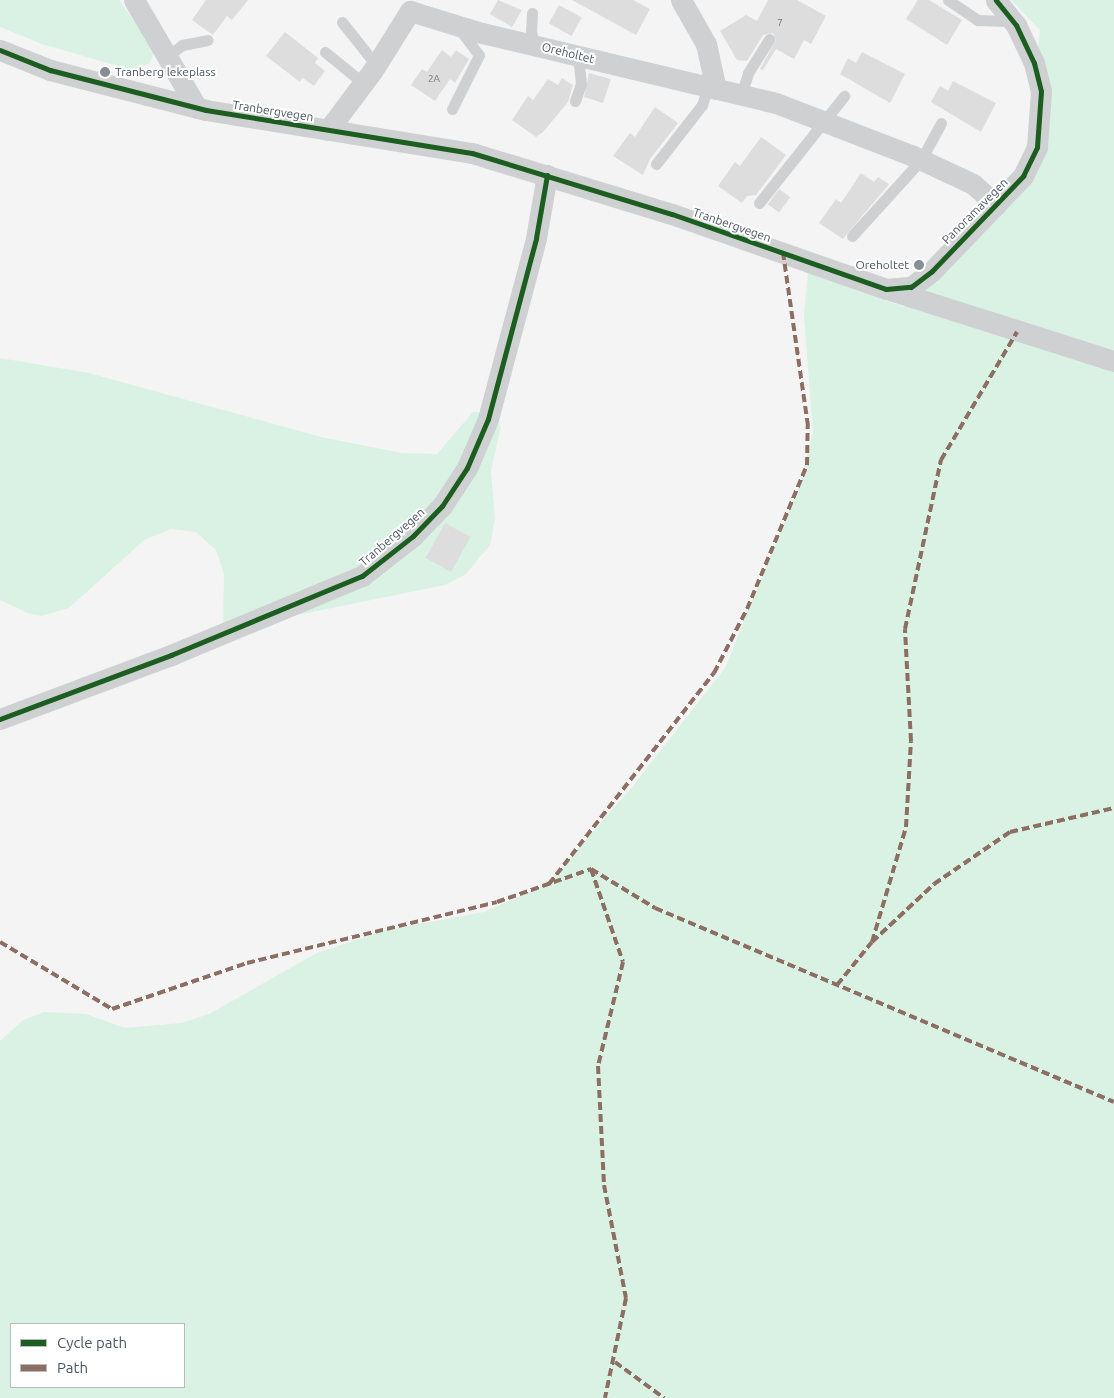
<!DOCTYPE html>
<html>
<head>
<meta charset="utf-8">
<style>
  body { margin:0 }
  #map { position:relative; width:1114px; height:1398px; overflow:hidden; background:#f4f4f4; font-family:Ubuntu,sans-serif }
  div>[style] { position:absolute }
  .green>* { inset:0; background:#d9f2e3 }
  .building>* { inset:0; background:#ddddde; transform-origin:0 0 }
  .lane>* { height:11px; margin:-5.5px; padding:0 5.5px; transform-origin:5.5px; border-radius:5.5px; background:#ced0d2 }
  .street>* { height:21px; margin:-10.5px; padding:0 10.5px; transform-origin:10.5px; border-radius:10.5px; background:#ced0d2 }
  .quiet>* { height:4px; margin-top:-2px; transform-origin:0; background:repeating-linear-gradient(90deg,#8d6e63 0 8px,transparent 0 12px) }
  .cycleway>* { height:5px; margin:-2.5px; padding:0 2.5px; transform-origin:2.5px; border-radius:2.5px; background:#1b5e20 }
  .dots>* { width:14px; height:14px; translate:-50% -50%; box-sizing:border-box; border:2px solid #fff; border-radius:50% }
  span { translate:-50% -50%; white-space:nowrap; text-align:center; line-height:1.15; -webkit-text-stroke:4px #fff; paint-order:stroke }
  .number-label { font-size:10px; color:#707881 }
  .number-label span { -webkit-text-stroke-width:0 }
  .street-label { font-size:12px; color:#4a5661 }
  .poi-label { font-size:12px; color:#4a5661 }
  .left { translate:0 -50%; text-align:left }
  .right { translate:-100% -50%; text-align:right }
  .legend { position:absolute; left:10px; top:1323px; width:175px; height:65px; box-sizing:border-box; background:#fff; border:1px solid #b7bbc0; margin:0; padding:6px 9px; list-style:none; font-size:15px; color:#4a5661 }
  .legend li { display:flex; align-items:center; gap:10px; height:25px }
  .legend b { width:25px; border:1px solid #b7bbc0 }
</style>
</head>
<body>
<div id="map">
  <div class="green">
    <div style="clip-path:polygon(0 0,119px 0,149px 41px,154px 52px,150px 63px,139px 69px,128px 69px,42px 44px,0 27px)"></div>
    <div style="clip-path:polygon(evenodd,1011px 0,1114px 0,1114px 1398px,0 1398px,0 1041px,23px 1020px,44px 1012px,86px 1014px,125px 1028px,181px 1023px,209px 1014px,317px 953px,386px 930px,484px 912px,534px 890px,556px 874px,632px 787px,725px 668px,800px 483px,813px 433px,804px 316px,808px 272px,904px 307px,1026px 167px,1040px 30px,1011px 0,11px 1324px,184px 1324px,184px 1387px,11px 1387px,11px 1324px)"></div>
    <div style="clip-path:polygon(0 358px,89px 373px,321px 437px,402px 453px,437px 454px,473px 412px,485px 413px,501px 426px,491px 471px,495px 519px,490px 545px,466px 574px,445px 585px,223px 630px,224px 574px,216px 550px,196px 532px,171px 529px,144px 540px,69px 608px,41px 616px,28px 613px,0 600px)"></div>
  </div>
  <div class="building">
    <div style="clip-path:polygon(206px 0,248px 0,232px 20px,227px 16px,213px 35px,192px 20px)"></div>
    <div style="clip-path:polygon(498px 0,522px 10px,512px 27px,490px 14px)"></div>
    <div style="clip-path:polygon(572px 0,633px 0,650px 9px,636px 35px)"></div>
    <div style="clip-path:polygon(768px 0,797px 0,826px 16px,811px 44px,804px 40px,794px 59px,776px 49px,763px 70px,760px 69px,776px 40px,773px 33px,763px 35px,747px 61px,737px 60px,720px 31px,746px 15px,757px 21px)"></div>
    <div style="clip-path:polygon(918px 0,929px 0,962px 20px,947px 45px,906px 19px)"></div>
    <div style="left:559px;top:5px;width:26px;height:21px;rotate:29deg"></div>
    <div style="clip-path:polygon(285px 32px,318px 58px,315px 63px,325px 71px,314px 86px,303px 78px,300px 82px,266px 56px)"></div>
    <div style="clip-path:polygon(442px 50px,451px 57px,456px 50px,469px 59px,455px 83px,450px 79px,435px 101px,411px 85px,422px 69px,427px 72px)"></div>
    <div style="clip-path:polygon(862px 52px,905px 74px,890px 103px,840px 74px,848px 58px,856px 63px)"></div>
    <div style="clip-path:polygon(589px 73px,611px 79px,603px 103px,584px 97px)"></div>
    <div style="clip-path:polygon(562px 78px,573px 85px,568px 102px,543px 132px,536px 137px,512px 120px,528px 96px,533px 100px,548px 79px,558px 85px)"></div>
    <div style="clip-path:polygon(953px 81px,996px 103px,981px 132px,931px 102px,940px 86px,948px 91px)"></div>
    <div style="clip-path:polygon(655px 107px,678px 123px,650px 159px,643px 175px,613px 156px,630px 133px,635px 137px)"></div>
    <div style="clip-path:polygon(761px 137px,786px 155px,756px 195px,747px 196px,742px 203px,718px 186px,735px 162px,740px 166px)"></div>
    <div style="clip-path:polygon(861px 173px,874px 182px,878px 177px,889px 184px,843px 239px,819px 223px,836px 199px,841px 203px)"></div>
    <div style="left:779px;top:189px;width:14px;height:19px;rotate:36deg"></div>
    <div style="left:445px;top:523px;width:29px;height:40px;rotate:29deg"></div>
  </div>
  <div class="lane">
    <div style="left:948px;top:0;width:36px;rotate:34deg"></div>
    <div style="left:978px;top:20px;width:35px;rotate:2deg"></div>
    <div style="left:532px;top:13px;width:19px;rotate:93deg"></div>
    <div style="left:531px;top:32px;width:14px;rotate:73deg"></div>
    <div style="left:342px;top:22px;width:55px;rotate:51.7deg"></div>
    <div style="left:325px;top:52px;width:49px;rotate:39.2deg"></div>
    <div style="left:168px;top:56px;width:18px;rotate:-38deg"></div>
    <div style="left:182px;top:45px;width:26px;rotate:-11deg"></div>
    <div style="left:741px;top:95px;width:23px;rotate:-72deg"></div>
    <div style="left:748px;top:73px;width:40px;rotate:-58deg"></div>
    <div style="left:575px;top:101px;width:18px;rotate:-71deg"></div>
    <div style="left:581px;top:84px;width:28px;rotate:-96deg"></div>
    <div style="left:452px;top:109px;width:60px;rotate:-63.4deg"></div>
    <div style="left:479px;top:55px;width:36px;rotate:-127deg"></div>
    <div style="left:656px;top:164px;width:75px;rotate:-52.1deg"></div>
    <div style="left:702px;top:105px;width:19px;rotate:-72deg"></div>
    <div style="left:759px;top:203px;width:137px;rotate:-51.5deg"></div>
    <div style="left:852px;top:236px;width:103px;rotate:-47.8deg"></div>
    <div style="left:921px;top:160px;width:42px;rotate:-61.6deg"></div>
  </div>
  <div class="street">
    <div style="left:134px;top:0;width:125px;rotate:59.7deg"></div>
    <div style="left:681px;top:0;width:51px;rotate:60.4deg"></div>
    <div style="left:706px;top:44px;width:46px;rotate:77.5deg"></div>
    <div style="left:410px;top:11px;width:75px;rotate:17deg"></div>
    <div style="left:482px;top:33px;width:302px;rotate:13.4deg"></div>
    <div style="left:776px;top:103px;width:145px;rotate:21.1deg"></div>
    <div style="left:911px;top:155px;width:68px;rotate:25.1deg"></div>
    <div style="left:973px;top:184px;width:31px;rotate:42deg"></div>
    <div style="left:0;top:50px;width:54px;rotate:21.8deg"></div>
    <div style="left:50px;top:70px;width:161px;rotate:14.4deg"></div>
    <div style="left:206px;top:110px;width:269px;rotate:9.2deg"></div>
    <div style="left:472px;top:153px;width:209px;rotate:17deg"></div>
    <div style="left:672px;top:214px;width:227px;rotate:19.3deg"></div>
    <div style="left:886px;top:289px;width:25px;rotate:-5deg"></div>
    <div style="left:911px;top:287px;width:26px;rotate:-37deg"></div>
    <div style="left:932px;top:271px;width:132px;rotate:-46.2deg"></div>
    <div style="left:1023px;top:176px;width:32px;rotate:-64deg"></div>
    <div style="left:1037px;top:147px;width:56px;rotate:-85.9deg"></div>
    <div style="left:1041px;top:91px;width:29px;rotate:-104deg"></div>
    <div style="left:1034px;top:63px;width:42px;rotate:-115.3deg"></div>
    <div style="left:1016px;top:25px;width:32px;rotate:-129deg"></div>
    <div style="left:328px;top:130px;width:75px;rotate:-53.1deg"></div>
    <div style="left:373px;top:70px;width:70px;rotate:-57.9deg"></div>
    <div style="left:890px;top:290px;width:235px;rotate:17.6deg"></div>
    <div style="left:0;top:719px;width:183px;rotate:-20.5deg"></div>
    <div style="left:171px;top:655px;width:207px;rotate:-22.5deg"></div>
    <div style="left:362px;top:576px;width:65px;rotate:-38.1deg"></div>
    <div style="left:413px;top:536px;width:42px;rotate:-46deg"></div>
    <div style="left:442px;top:506px;width:45px;rotate:-56.7deg"></div>
    <div style="left:467px;top:468px;width:53px;rotate:-66.8deg"></div>
    <div style="left:488px;top:419px;width:187px;rotate:-75.1deg"></div>
    <div style="left:536px;top:238px;width:64px;rotate:-80.1deg"></div>
  </div>
  <div class="quiet">
    <div style="left:591px;top:869px;width:75px;rotate:31.4deg"></div>
    <div style="left:655px;top:908px;width:498px;rotate:22.9deg"></div>
    <div style="left:591px;top:869px;width:98px;rotate:71deg"></div>
    <div style="left:623px;top:962px;width:107px;rotate:103.5deg"></div>
    <div style="left:598px;top:1066px;width:119px;rotate:87.1deg"></div>
    <div style="left:604px;top:1185px;width:115px;rotate:79deg"></div>
    <div style="left:626px;top:1298px;width:102px;rotate:101.9deg"></div>
    <div style="left:549px;top:884px;width:268px;rotate:-52deg"></div>
    <div style="left:714px;top:673px;width:72px;rotate:-62.7deg"></div>
    <div style="left:747px;top:609px;width:156px;rotate:-67.4deg"></div>
    <div style="left:807px;top:465px;width:39px;rotate:-89deg"></div>
    <div style="left:808px;top:426px;width:175px;rotate:-98.2deg"></div>
    <div style="left:0;top:942px;width:131px;rotate:30.9deg"></div>
    <div style="left:112px;top:1009px;width:143px;rotate:-18.8deg"></div>
    <div style="left:247px;top:963px;width:257px;rotate:-13.7deg"></div>
    <div style="left:497px;top:902px;width:100px;rotate:-19.3deg"></div>
    <div style="left:872px;top:942px;width:120px;rotate:-73.5deg"></div>
    <div style="left:906px;top:827px;width:86px;rotate:-86.7deg"></div>
    <div style="left:911px;top:741px;width:112px;rotate:-93.1deg"></div>
    <div style="left:905px;top:629px;width:173px;rotate:-78deg"></div>
    <div style="left:941px;top:460px;width:149px;rotate:-59.3deg"></div>
    <div style="left:837px;top:985px;width:55px;rotate:-50.9deg"></div>
    <div style="left:872px;top:942px;width:85px;rotate:-43.1deg"></div>
    <div style="left:934px;top:884px;width:92px;rotate:-34.4deg"></div>
    <div style="left:1010px;top:832px;width:107px;rotate:-13deg"></div>
    <div style="left:615px;top:1362px;width:61px;rotate:36.3deg"></div>
  </div>
  <div class="cycleway">
    <div style="left:0;top:50px;width:54px;rotate:21.8deg"></div>
    <div style="left:50px;top:70px;width:161px;rotate:14.4deg"></div>
    <div style="left:206px;top:110px;width:269px;rotate:9.2deg"></div>
    <div style="left:472px;top:153px;width:209px;rotate:17deg"></div>
    <div style="left:672px;top:214px;width:227px;rotate:19.3deg"></div>
    <div style="left:886px;top:289px;width:25px;rotate:-5deg"></div>
    <div style="left:911px;top:287px;width:26px;rotate:-37deg"></div>
    <div style="left:932px;top:271px;width:132px;rotate:-46.2deg"></div>
    <div style="left:1023px;top:176px;width:32px;rotate:-64deg"></div>
    <div style="left:1037px;top:147px;width:56px;rotate:-85.9deg"></div>
    <div style="left:1041px;top:91px;width:29px;rotate:-104deg"></div>
    <div style="left:1034px;top:63px;width:42px;rotate:-115.3deg"></div>
    <div style="left:1016px;top:25px;width:32px;rotate:-129deg"></div>
    <div style="left:0;top:719px;width:183px;rotate:-20.5deg"></div>
    <div style="left:171px;top:655px;width:207px;rotate:-22.5deg"></div>
    <div style="left:362px;top:576px;width:65px;rotate:-38.1deg"></div>
    <div style="left:413px;top:536px;width:42px;rotate:-46deg"></div>
    <div style="left:442px;top:506px;width:45px;rotate:-56.7deg"></div>
    <div style="left:467px;top:468px;width:53px;rotate:-66.8deg"></div>
    <div style="left:488px;top:419px;width:187px;rotate:-75.1deg"></div>
    <div style="left:536px;top:238px;width:64px;rotate:-80.1deg"></div>
  </div>
  <div class="dots">
    <div style="left:105px;top:72px;background:#868d94"></div>
    <div style="left:919px;top:265px;background:#868d94"></div>
  </div>
  <div class="number-label">
    <span style="left:780px;top:23px">7</span>
    <span style="left:434px;top:79px">2A</span>
  </div>
  <div class="street-label">
    <span style="left:568px;top:53px;rotate:14deg">Oreholtet</span>
    <span style="left:273px;top:111px;rotate:9deg">Tranbergvegen</span>
    <span style="left:975px;top:211px;rotate:-45deg">Panoramavegen</span>
    <span style="left:732px;top:225px;rotate:19deg">Tranbergvegen</span>
    <span style="left:392px;top:537px;rotate:-41deg">Tranbergvegen</span>
  </div>
  <div class="poi-label">
    <span class="left" style="left:115px;top:72px">Tranberg lekeplass</span>
    <span class="right" style="left:909px;top:265px">Oreholtet</span>
  </div>
  <ul class="legend">
  <li><b style="height:6px;background:#1b5e20"></b>Cycle path</li>
  <li><b style="height:6px;background:#8d6e63"></b>Path</li>
  </ul>
</div>
</body>
</html>
